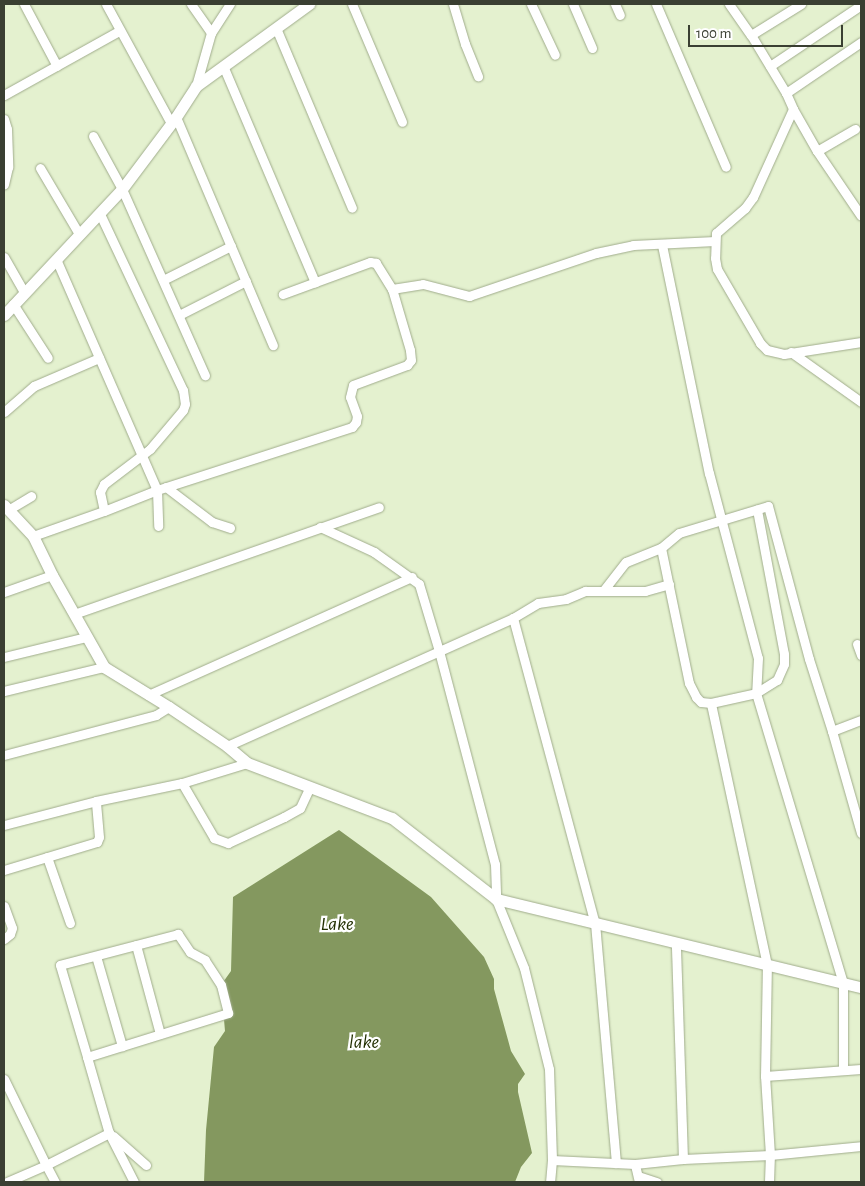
<!DOCTYPE html>
<html>
<head>
<meta charset="utf-8">
<style>
  body { margin:0 }
  #map { position:relative; width:865px; height:1186px; overflow:hidden; background:#e4f1cf; font-family:"Alegreya Sans",sans-serif }
  div>[style] { position:absolute }
  .water>* { inset:0; background:#84985f }
  .roads { filter:drop-shadow(0 0 1px #a0ac8c) drop-shadow(0 0 1px #a0ac8c) }
  .minor>* { height:9px; margin:-4.5px; padding:0 4.5px; transform-origin:4.5px; border-radius:4.5px; background:#fff }
  .tertiary>* { height:11px; margin:-5.5px; padding:0 5.5px; transform-origin:5.5px; border-radius:5.5px; background:#fff }
  span { translate:-50% -50%; white-space:nowrap; text-align:center; line-height:1.15; -webkit-text-stroke:4.5px #fff; paint-order:stroke }
  .water-label { font-size:20px; color:#233003; font-style:italic }
  .frame { position:absolute; inset:0; border:5px solid #3a3f32; pointer-events:none }
  .scale { position:absolute; left:688px; top:25px; width:155px; height:22px; box-sizing:border-box; border:2px solid #3a3f32; border-top:0; padding-left:6px; font-size:15px; line-height:18px; white-space:nowrap; color:#3a3f32; -webkit-text-stroke:4px #fff; paint-order:stroke }
</style>
</head>
<body>
<div id="map">
  <div class="water">
    <div style="clip-path:polygon(339px 830px,431px 897px,484px 957px,494px 979px,494px 989px,511px 1051px,525px 1074px,518px 1084px,518px 1092px,532px 1153px,521px 1167px,515px 1182px,204px 1182px,206px 1130px,214px 1047px,225px 1031px,221px 985px,231px 971px,233px 897px)"></div>
  </div>
  <div class="roads">
    <div class="minor">
      <div style="left:24px;top:4px;width:70px;rotate:62deg"></div>
      <div style="left:106px;top:4px;width:136px;rotate:61.4deg"></div>
      <div style="left:191px;top:4px;width:35px;rotate:55deg"></div>
      <div style="left:352px;top:4px;width:128px;rotate:67deg"></div>
      <div style="left:453px;top:4px;width:42px;rotate:73.3deg"></div>
      <div style="left:465px;top:44px;width:35px;rotate:68deg"></div>
      <div style="left:531px;top:4px;width:56px;rotate:64.8deg"></div>
      <div style="left:573px;top:4px;width:48px;rotate:66.6deg"></div>
      <div style="left:615px;top:4px;width:12px;rotate:66deg"></div>
      <div style="left:656px;top:4px;width:177px;rotate:66.8deg"></div>
      <div style="left:729px;top:4px;width:38px;rotate:55deg"></div>
      <div style="left:751px;top:35px;width:68px;rotate:58.9deg"></div>
      <div style="left:786px;top:93px;width:17px;rotate:66deg"></div>
      <div style="left:793px;top:109px;width:97px;rotate:114.4deg"></div>
      <div style="left:753px;top:197px;width:14px;rotate:126deg"></div>
      <div style="left:745px;top:208px;width:38px;rotate:139deg"></div>
      <div style="left:716px;top:233px;width:25px;rotate:92deg"></div>
      <div style="left:715px;top:258px;width:11px;rotate:80deg"></div>
      <div style="left:717px;top:269px;width:86px;rotate:59.8deg"></div>
      <div style="left:760px;top:343px;width:10px;rotate:45deg"></div>
      <div style="left:767px;top:350px;width:17px;rotate:13deg"></div>
      <div style="left:784px;top:354px;width:78px;rotate:-8.9deg"></div>
      <div style="left:276px;top:28px;width:195px;rotate:67.1deg"></div>
      <div style="left:751px;top:35px;width:59px;rotate:-31.8deg"></div>
      <div style="left:770px;top:66px;width:110px;rotate:-33.8deg"></div>
      <div style="left:224px;top:68px;width:233px;rotate:67deg"></div>
      <div style="left:196px;top:86px;width:55px;rotate:-74.2deg"></div>
      <div style="left:211px;top:33px;width:35px;rotate:-57deg"></div>
      <div style="left:786px;top:93px;width:91px;rotate:-34.2deg"></div>
      <div style="left:4px;top:95px;width:132px;rotate:-29.1deg"></div>
      <div style="left:793px;top:109px;width:48px;rotate:60.3deg"></div>
      <div style="left:817px;top:151px;width:44px;rotate:-30.1deg"></div>
      <div style="left:176px;top:117px;width:248px;rotate:67deg"></div>
      <div style="left:4px;top:119px;width:10px;rotate:73deg"></div>
      <div style="left:7px;top:129px;width:38px;rotate:88deg"></div>
      <div style="left:8px;top:167px;width:18px;rotate:103deg"></div>
      <div style="left:93px;top:136px;width:60px;rotate:61.3deg"></div>
      <div style="left:122px;top:189px;width:204px;rotate:66deg"></div>
      <div style="left:817px;top:151px;width:78px;rotate:55.9deg"></div>
      <div style="left:40px;top:168px;width:77px;rotate:59.4deg"></div>
      <div style="left:100px;top:214px;width:195px;rotate:64.8deg"></div>
      <div style="left:183px;top:390px;width:14px;rotate:82deg"></div>
      <div style="left:185px;top:404px;width:6px;rotate:108deg"></div>
      <div style="left:183px;top:410px;width:51px;rotate:130.2deg"></div>
      <div style="left:150px;top:449px;width:58px;rotate:142.7deg"></div>
      <div style="left:104px;top:484px;width:9px;rotate:117deg"></div>
      <div style="left:100px;top:492px;width:19px;rotate:78deg"></div>
      <div style="left:662px;top:245px;width:233px;rotate:78.4deg"></div>
      <div style="left:709px;top:473px;width:191px;rotate:75.2deg"></div>
      <div style="left:758px;top:658px;width:35px;rotate:93deg"></div>
      <div style="left:756px;top:693px;width:25px;rotate:-32deg"></div>
      <div style="left:777px;top:680px;width:17px;rotate:-66deg"></div>
      <div style="left:784px;top:664px;width:10px;rotate:-90deg"></div>
      <div style="left:784px;top:654px;width:147px;rotate:-100.6deg"></div>
      <div style="left:4px;top:257px;width:40px;rotate:60.3deg"></div>
      <div style="left:56px;top:259px;width:252px;rotate:66.4deg"></div>
      <div style="left:157px;top:490px;width:36px;rotate:88deg"></div>
      <div style="left:163px;top:280px;width:76px;rotate:-26.6deg"></div>
      <div style="left:392px;top:289px;width:31px;rotate:-9deg"></div>
      <div style="left:423px;top:284px;width:48px;rotate:14.6deg"></div>
      <div style="left:469px;top:296px;width:134px;rotate:-18.7deg"></div>
      <div style="left:596px;top:253px;width:38px;rotate:-12deg"></div>
      <div style="left:633px;top:245px;width:82px;rotate:-2.8deg"></div>
      <div style="left:13px;top:304px;width:64px;rotate:57.1deg"></div>
      <div style="left:179px;top:315px;width:75px;rotate:-26.9deg"></div>
      <div style="left:791px;top:352px;width:86px;rotate:35.5deg"></div>
      <div style="left:4px;top:412px;width:40px;rotate:-41deg"></div>
      <div style="left:34px;top:386px;width:71px;rotate:-23.3deg"></div>
      <div style="left:166px;top:487px;width:58px;rotate:37.3deg"></div>
      <div style="left:212px;top:522px;width:19px;rotate:18deg"></div>
      <div style="left:8px;top:510px;width:27px;rotate:-31deg"></div>
      <div style="left:320px;top:527px;width:60px;rotate:24.8deg"></div>
      <div style="left:374px;top:552px;width:55px;rotate:35.4deg"></div>
      <div style="left:419px;top:584px;width:70px;rotate:73.4deg"></div>
      <div style="left:439px;top:651px;width:220px;rotate:75.3deg"></div>
      <div style="left:495px;top:864px;width:35px;rotate:88deg"></div>
      <div style="left:496px;top:899px;width:74px;rotate:67.9deg"></div>
      <div style="left:524px;top:968px;width:104px;rotate:76.1deg"></div>
      <div style="left:549px;top:1069px;width:91px;rotate:88.1deg"></div>
      <div style="left:552px;top:1160px;width:22px;rotate:95deg"></div>
      <div style="left:33px;top:536px;width:75px;rotate:-19.4deg"></div>
      <div style="left:104px;top:511px;width:57px;rotate:-21.6deg"></div>
      <div style="left:157px;top:490px;width:205px;rotate:-17.9deg"></div>
      <div style="left:352px;top:427px;width:6px;rotate:-51deg"></div>
      <div style="left:356px;top:422px;width:6px;rotate:-81deg"></div>
      <div style="left:357px;top:416px;width:20px;rotate:-110deg"></div>
      <div style="left:350px;top:397px;width:12px;rotate:-76deg"></div>
      <div style="left:353px;top:385px;width:58px;rotate:-20.3deg"></div>
      <div style="left:407px;top:365px;width:6px;rotate:-51deg"></div>
      <div style="left:411px;top:360px;width:10px;rotate:-96deg"></div>
      <div style="left:410px;top:350px;width:64px;rotate:-106.4deg"></div>
      <div style="left:392px;top:289px;width:31px;rotate:-122deg"></div>
      <div style="left:376px;top:263px;width:6px;rotate:-171deg"></div>
      <div style="left:370px;top:262px;width:93px;rotate:159.8deg"></div>
      <div style="left:661px;top:548px;width:138px;rotate:78.3deg"></div>
      <div style="left:689px;top:683px;width:16px;rotate:63deg"></div>
      <div style="left:696px;top:697px;width:7px;rotate:45deg"></div>
      <div style="left:701px;top:702px;width:10px;rotate:6deg"></div>
      <div style="left:711px;top:703px;width:46px;rotate:-12.5deg"></div>
      <div style="left:756px;top:693px;width:303px;rotate:73.3deg"></div>
      <div style="left:843px;top:983px;width:87px;rotate:90deg"></div>
      <div style="left:603px;top:591px;width:37px;rotate:-52deg"></div>
      <div style="left:626px;top:562px;width:38px;rotate:-22deg"></div>
      <div style="left:661px;top:548px;width:23px;rotate:-40deg"></div>
      <div style="left:679px;top:533px;width:93px;rotate:-16.9deg"></div>
      <div style="left:768px;top:506px;width:158px;rotate:75deg"></div>
      <div style="left:809px;top:659px;width:76px;rotate:72.3deg"></div>
      <div style="left:832px;top:731px;width:106px;rotate:74.1deg"></div>
      <div style="left:4px;top:592px;width:51px;rotate:-19.5deg"></div>
      <div style="left:74px;top:614px;width:323px;rotate:-19.3deg"></div>
      <div style="left:513px;top:618px;width:29px;rotate:-31deg"></div>
      <div style="left:538px;top:603px;width:28px;rotate:-8deg"></div>
      <div style="left:566px;top:599px;width:21px;rotate:-23deg"></div>
      <div style="left:585px;top:591px;width:60px"></div>
      <div style="left:645px;top:591px;width:25px;rotate:-16deg"></div>
      <div style="left:857px;top:644px;width:12px;rotate:70deg"></div>
      <div style="left:4px;top:657px;width:84px;rotate:-13.7deg"></div>
      <div style="left:4px;top:691px;width:103px;rotate:-13.5deg"></div>
      <div style="left:148px;top:695px;width:289px;rotate:-24.1deg"></div>
      <div style="left:832px;top:731px;width:31px;rotate:-21deg"></div>
      <div style="left:227px;top:746px;width:313px;rotate:-24.1deg"></div>
      <div style="left:513px;top:618px;width:316px;rotate:75deg"></div>
      <div style="left:595px;top:923px;width:241px;rotate:85deg"></div>
      <div style="left:4px;top:755px;width:157px;rotate:-14.7deg"></div>
      <div style="left:156px;top:715px;width:15px;rotate:-32deg"></div>
      <div style="left:182px;top:783px;width:64px;rotate:59.8deg"></div>
      <div style="left:214px;top:838px;width:15px;rotate:20deg"></div>
      <div style="left:228px;top:843px;width:62px;rotate:-24.9deg"></div>
      <div style="left:284px;top:817px;width:18px;rotate:-29deg"></div>
      <div style="left:300px;top:808px;width:23px;rotate:-65deg"></div>
      <div style="left:4px;top:825px;width:95px;rotate:-14.6deg"></div>
      <div style="left:96px;top:801px;width:88px;rotate:-11.8deg"></div>
      <div style="left:182px;top:783px;width:68px;rotate:-17.1deg"></div>
      <div style="left:47px;top:857px;width:70px;rotate:70.8deg"></div>
      <div style="left:4px;top:870px;width:97px;rotate:-16.8deg"></div>
      <div style="left:97px;top:842px;width:5px;rotate:-68deg"></div>
      <div style="left:99px;top:837px;width:36px;rotate:-95deg"></div>
      <div style="left:4px;top:906px;width:23px;rotate:70deg"></div>
      <div style="left:12px;top:928px;width:6px;rotate:108deg"></div>
      <div style="left:10px;top:934px;width:8px;rotate:140deg"></div>
      <div style="left:136px;top:945px;width:92px;rotate:74.9deg"></div>
      <div style="left:96px;top:956px;width:94px;rotate:73.9deg"></div>
      <div style="left:87px;top:1057px;width:148px;rotate:-17.3deg"></div>
      <div style="left:228px;top:1013px;width:29px;rotate:-104deg"></div>
      <div style="left:221px;top:985px;width:30px;rotate:-123deg"></div>
      <div style="left:205px;top:960px;width:17px;rotate:-152deg"></div>
      <div style="left:190px;top:952px;width:22px;rotate:-124deg"></div>
      <div style="left:178px;top:934px;width:122px;rotate:165.3deg"></div>
      <div style="left:60px;top:965px;width:96px;rotate:73.6deg"></div>
      <div style="left:87px;top:1057px;width:79px;rotate:73.9deg"></div>
      <div style="left:109px;top:1133px;width:55px;rotate:63deg"></div>
      <div style="left:765px;top:1076px;width:96px;rotate:-4.2deg"></div>
      <div style="left:4px;top:1079px;width:96px;rotate:64deg"></div>
      <div style="left:46px;top:1165px;width:43px;rotate:156.4deg"></div>
      <div style="left:113px;top:1136px;width:44px;rotate:41.3deg"></div>
      <div style="left:683px;top:1159px;width:87px;rotate:-2.6deg"></div>
      <div style="left:770px;top:1155px;width:79px;rotate:-93.6deg"></div>
      <div style="left:765px;top:1076px;width:111px;rotate:-89deg"></div>
      <div style="left:767px;top:965px;width:268px;rotate:-102.1deg"></div>
      <div style="left:552px;top:1160px;width:83px;rotate:2.8deg"></div>
      <div style="left:638px;top:1176px;width:20px;rotate:18deg"></div>
      <div style="left:55px;top:1182px;width:19px;rotate:-118deg"></div>
      <div style="left:46px;top:1165px;width:71px;rotate:-26.9deg"></div>
      <div style="left:639px;top:1182px;width:18px;rotate:-103deg"></div>
      <div style="left:635px;top:1164px;width:48px;rotate:-5.9deg"></div>
      <div style="left:683px;top:1159px;width:216px;rotate:-91.9deg"></div>
      <div style="left:769px;top:1182px;width:27px;rotate:-88deg"></div>
      <div style="left:770px;top:1155px;width:91px;rotate:-5.6deg"></div>
    </div>
    <div class="tertiary">
      <div style="left:4px;top:315px;width:173px;rotate:-46.9deg"></div>
      <div style="left:122px;top:189px;width:90px;rotate:-53.1deg"></div>
      <div style="left:176px;top:117px;width:37px;rotate:-57deg"></div>
      <div style="left:196px;top:86px;width:140px;rotate:-36deg"></div>
      <div style="left:4px;top:505px;width:42px;rotate:46.9deg"></div>
      <div style="left:33px;top:536px;width:43px;rotate:64deg"></div>
      <div style="left:52px;top:575px;width:106px;rotate:60.5deg"></div>
      <div style="left:104px;top:667px;width:76px;rotate:31.6deg"></div>
      <div style="left:169px;top:707px;width:70px;rotate:33.9deg"></div>
      <div style="left:227px;top:746px;width:26px;rotate:40deg"></div>
      <div style="left:247px;top:763px;width:155px;rotate:20.8deg"></div>
      <div style="left:392px;top:818px;width:132px;rotate:37.9deg"></div>
      <div style="left:496px;top:899px;width:375px;rotate:13.6deg"></div>
    </div>
  </div>
  <div class="water-label">
    <span style="left:337px;top:924px">Lake</span>
    <span style="left:364px;top:1042px">lake</span>
  </div>
  <div class="frame"></div>
  <div class="scale">100 m</div>
</div>
</body>
</html>
